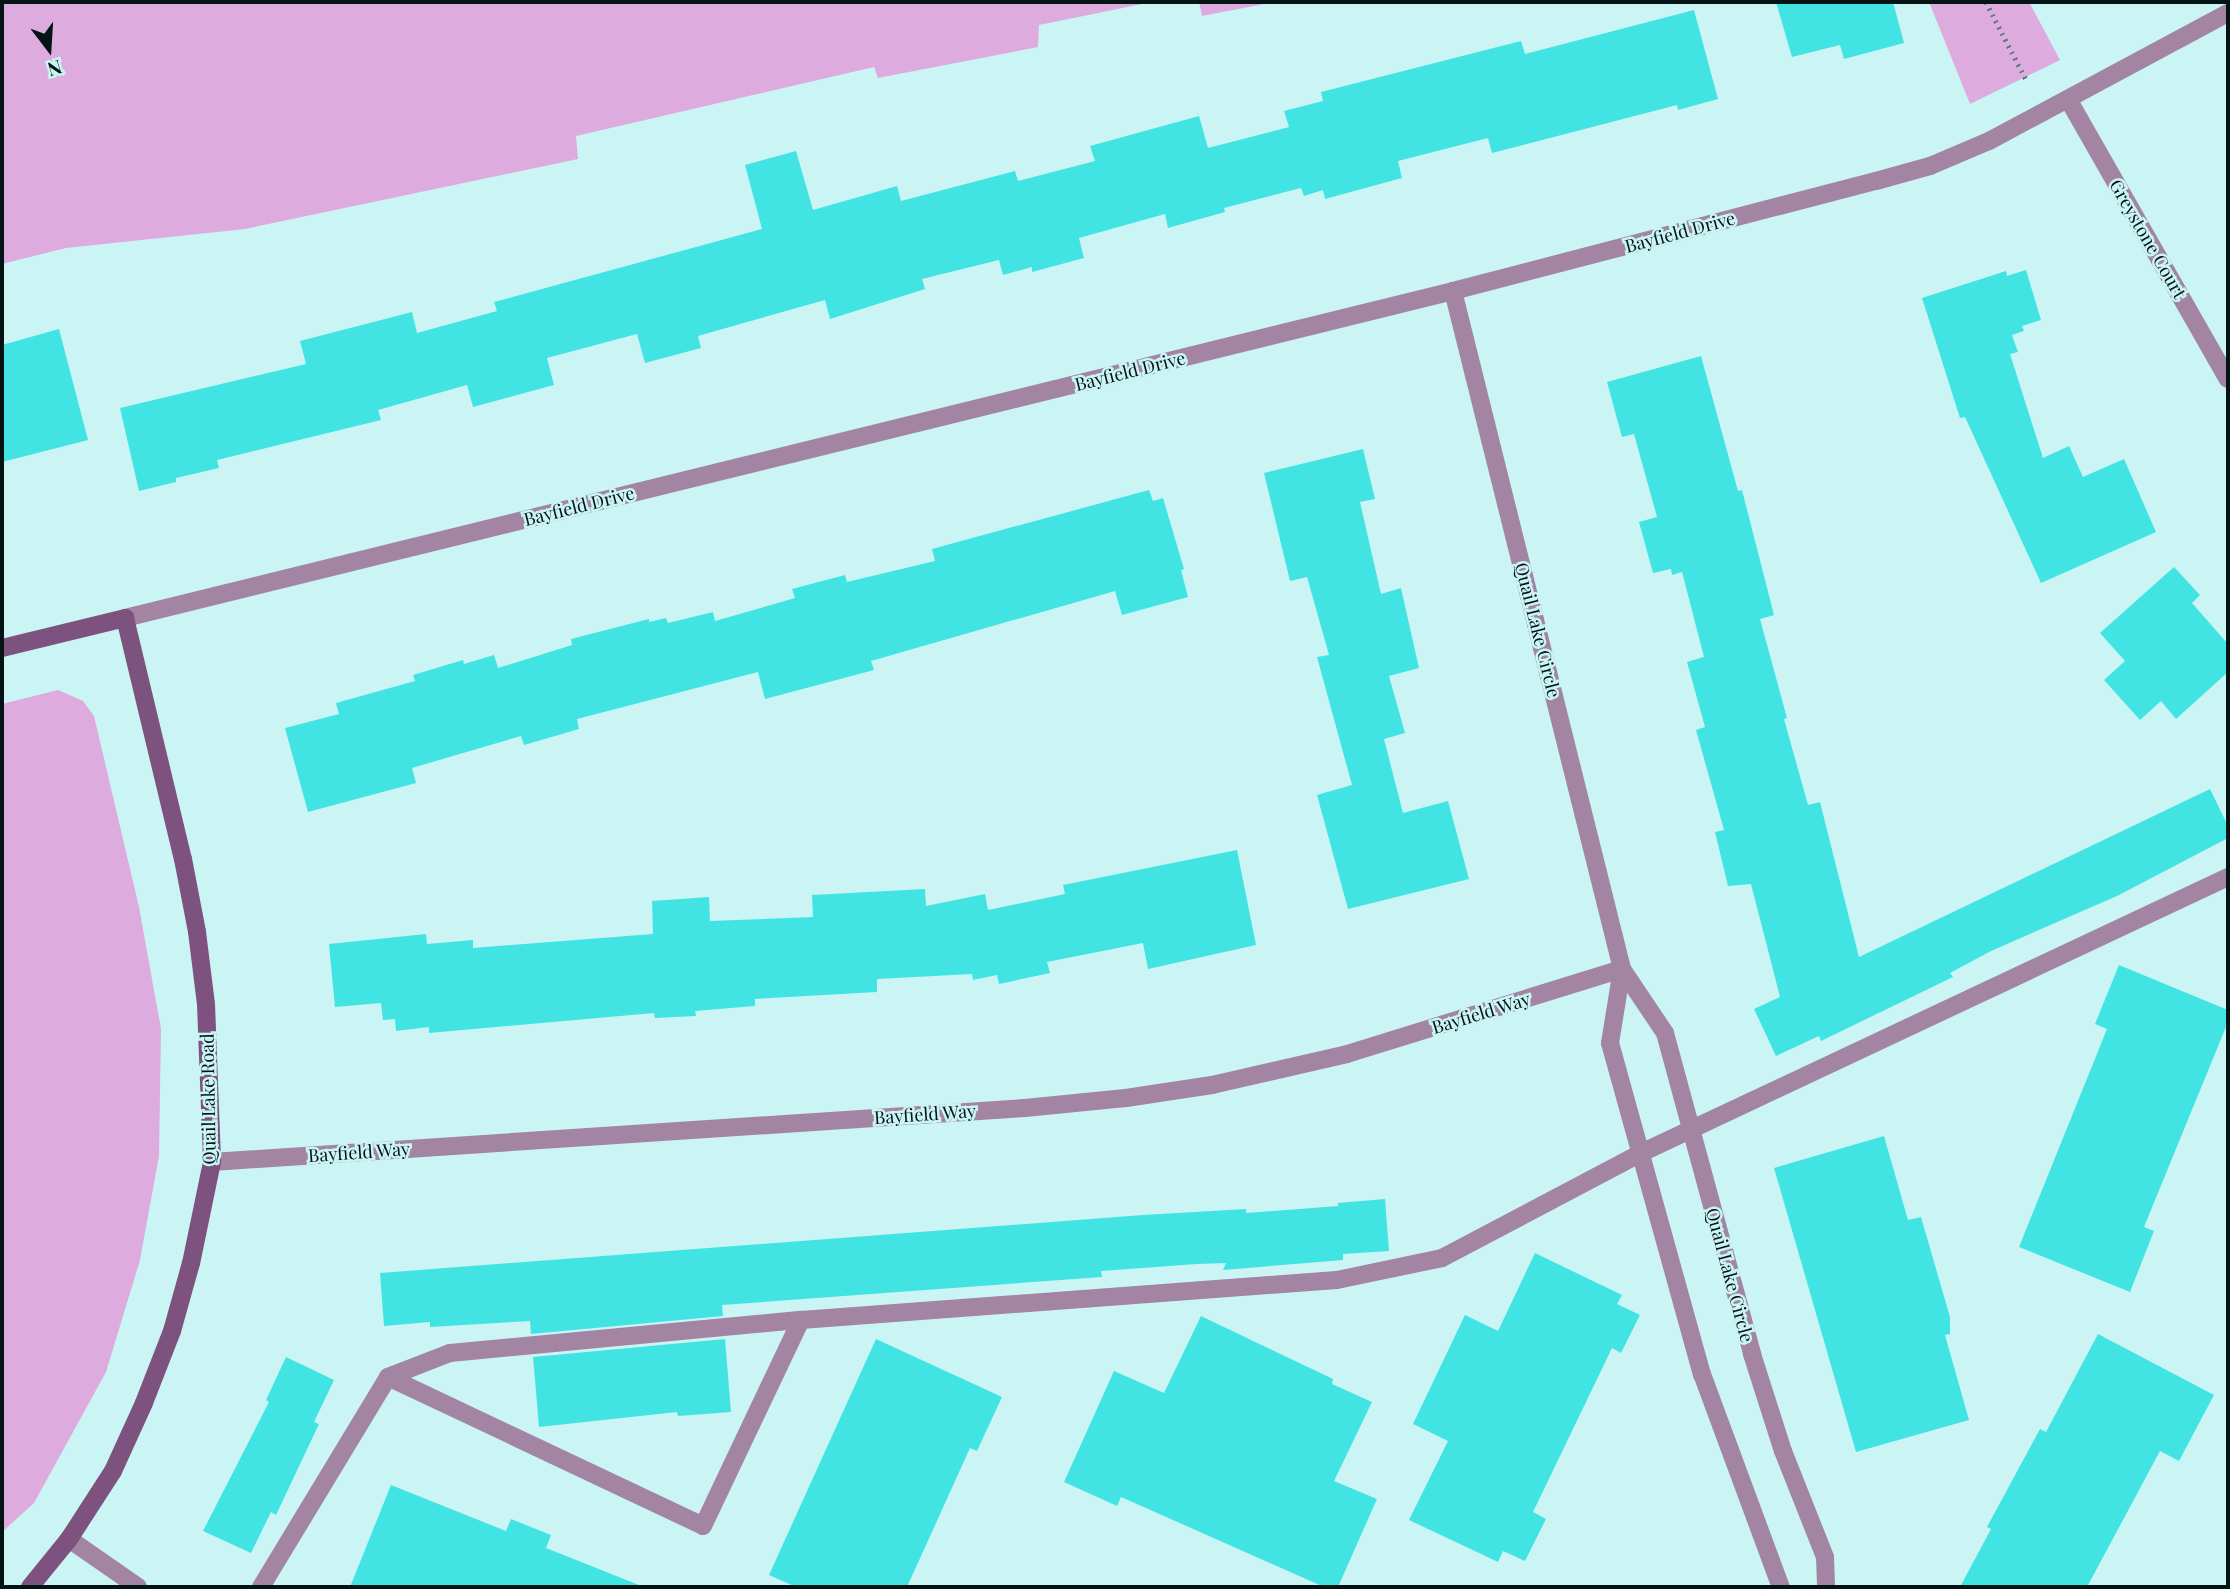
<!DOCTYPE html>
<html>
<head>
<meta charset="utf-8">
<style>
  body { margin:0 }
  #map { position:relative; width:2230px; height:1589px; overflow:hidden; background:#caf5f4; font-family:"Playfair Display",serif }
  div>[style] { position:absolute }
  .green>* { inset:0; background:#deabdf }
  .building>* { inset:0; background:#42e4e3 }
  .path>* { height:4.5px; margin-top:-2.25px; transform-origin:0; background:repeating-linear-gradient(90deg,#627e7e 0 2px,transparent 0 7px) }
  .lane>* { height:18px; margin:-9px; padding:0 9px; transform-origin:9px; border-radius:9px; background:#a384a3 }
  .street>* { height:18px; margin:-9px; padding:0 9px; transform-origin:9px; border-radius:9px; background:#a384a3 }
  .secondary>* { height:18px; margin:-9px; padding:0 9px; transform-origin:9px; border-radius:9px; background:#7e527f }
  span { translate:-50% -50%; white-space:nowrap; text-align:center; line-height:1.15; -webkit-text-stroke:5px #caf5f4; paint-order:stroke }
  .street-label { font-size:18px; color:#041313 }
  .frame { position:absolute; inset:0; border:4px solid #041313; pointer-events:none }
  .north { position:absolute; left:14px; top:14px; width:70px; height:70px; -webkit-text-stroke:5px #caf5f4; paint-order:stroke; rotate:163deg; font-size:19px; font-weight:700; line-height:28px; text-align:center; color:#041313 }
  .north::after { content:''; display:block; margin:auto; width:24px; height:32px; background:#041313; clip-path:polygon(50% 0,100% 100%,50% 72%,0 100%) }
</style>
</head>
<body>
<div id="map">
  <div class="green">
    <div style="clip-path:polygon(2px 2px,1152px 2px,1039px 25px,1038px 47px,878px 78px,874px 67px,576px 136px,578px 159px,245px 229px,66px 248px,2px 264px)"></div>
    <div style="clip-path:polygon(1199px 2px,1274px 2px,1202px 16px)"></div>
    <div style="clip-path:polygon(1929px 2px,2029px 2px,2060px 60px,1970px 104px)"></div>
    <div style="clip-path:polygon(58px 690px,83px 701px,94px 716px,139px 907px,161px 1029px,159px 1156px,140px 1260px,106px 1372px,34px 1503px,2px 1532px,2px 704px)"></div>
  </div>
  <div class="building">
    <div style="clip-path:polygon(1776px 2px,1893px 2px,1904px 43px,1844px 59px,1840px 45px,1792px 57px)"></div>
    <div style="clip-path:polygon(1694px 10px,1718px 99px,1678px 110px,1677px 105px,1492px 153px,1488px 138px,1398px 161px,1402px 178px,1325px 199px,1323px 190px,1304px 196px,1301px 188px,1224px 208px,1225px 212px,1168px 228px,1165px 214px,1079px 238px,1084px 258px,1032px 272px,1032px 267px,1003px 275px,999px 260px,922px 279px,925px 289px,830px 319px,825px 300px,698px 336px,701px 348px,645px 363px,637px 334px,547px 358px,554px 385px,473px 407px,467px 385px,378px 410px,381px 420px,217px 460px,219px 468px,176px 478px,176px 482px,139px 491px,120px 408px,306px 364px,300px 341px,412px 312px,417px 333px,497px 311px,494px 302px,762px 229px,745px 165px,796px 151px,813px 210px,897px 186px,901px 201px,1015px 171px,1018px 181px,1095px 161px,1090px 146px,1199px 116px,1208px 148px,1289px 127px,1284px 111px,1323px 101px,1321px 92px,1521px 41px,1525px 54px)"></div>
    <div style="clip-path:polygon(2026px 270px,2041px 320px,2022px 326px,2024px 331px,2012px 335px,2018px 352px,2010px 354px,2043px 458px,2069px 446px,2083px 477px,2124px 459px,2156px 532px,2041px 583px,1965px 417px,1960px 418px,1922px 298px,2006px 271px,2007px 276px)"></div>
    <div style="clip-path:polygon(59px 329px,88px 440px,2px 462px,2px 345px)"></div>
    <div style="clip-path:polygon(1701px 356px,1738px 491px,1742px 490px,1774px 615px,1760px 619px,1787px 718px,1784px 719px,1808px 805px,1820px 802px,1859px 957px,2210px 789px,2228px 826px,2228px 838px,2117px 896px,1991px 951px,1950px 973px,1953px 977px,1821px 1041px,1819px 1036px,1776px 1056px,1754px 1009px,1780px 997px,1751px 884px,1728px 886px,1715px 832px,1724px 830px,1696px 730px,1705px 727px,1687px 662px,1704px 657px,1682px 572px,1672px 575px,1671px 569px,1653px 573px,1639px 522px,1657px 517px,1634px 434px,1622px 437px,1607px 382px)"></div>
    <div style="clip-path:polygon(1363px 449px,1375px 499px,1360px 502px,1381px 594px,1401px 588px,1419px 668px,1389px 676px,1405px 733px,1384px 739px,1403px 813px,1448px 801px,1469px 879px,1348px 909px,1317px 795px,1352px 785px,1317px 657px,1329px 655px,1307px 577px,1290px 581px,1264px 473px)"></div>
    <div style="clip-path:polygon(1149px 490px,1153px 501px,1163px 498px,1184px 569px,1181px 570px,1188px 597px,1122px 615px,1115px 591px,871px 661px,874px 670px,765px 699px,758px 672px,577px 719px,579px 729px,524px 745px,521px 736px,412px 768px,416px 783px,308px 812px,285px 728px,339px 714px,336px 703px,415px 681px,413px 675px,463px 660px,464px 664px,494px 655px,498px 668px,572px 645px,571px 639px,649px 619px,649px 622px,666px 618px,668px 623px,713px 612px,715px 621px,795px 598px,792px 589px,845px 575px,847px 582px,935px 561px,932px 549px)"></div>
    <div style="clip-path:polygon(2174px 567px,2200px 595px,2192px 603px,2228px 644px,2228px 672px,2176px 719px,2161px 701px,2140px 720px,2104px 680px,2125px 661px,2100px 633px)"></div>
    <div style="clip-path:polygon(1237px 850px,1256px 945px,1148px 969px,1143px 943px,1047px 962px,1050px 973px,999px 984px,997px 975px,973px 980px,972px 974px,877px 979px,877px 992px,755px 999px,755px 1006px,695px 1011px,696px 1016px,655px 1018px,654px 1013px,429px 1033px,429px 1027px,396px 1031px,395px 1019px,383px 1020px,381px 1003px,335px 1007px,329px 944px,426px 934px,427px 944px,473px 940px,473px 948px,653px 934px,652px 901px,709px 897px,710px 921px,813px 917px,812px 895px,925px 889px,926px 906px,985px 894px,988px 910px,1065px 894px,1063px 885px)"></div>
    <div style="clip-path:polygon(2119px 965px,2228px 1010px,2228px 1022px,2144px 1227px,2154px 1231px,2130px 1292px,2019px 1247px,2107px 1029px,2095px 1024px)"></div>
    <div style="clip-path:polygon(1884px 1136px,1908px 1220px,1921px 1217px,1950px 1317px,1950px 1334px,1945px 1335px,1969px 1420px,1856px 1452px,1774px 1168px)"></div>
    <div style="clip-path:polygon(1385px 1199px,1389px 1251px,1343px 1254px,1343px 1260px,1223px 1270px,1226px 1263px,1197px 1264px,1101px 1271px,1102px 1277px,722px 1305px,723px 1316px,531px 1334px,530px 1321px,430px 1327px,430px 1322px,384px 1326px,380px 1273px,1143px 1215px,1246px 1209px,1246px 1213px,1338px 1206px,1338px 1203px)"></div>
    <div style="clip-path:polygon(1535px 1253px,1622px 1295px,1617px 1304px,1640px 1315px,1621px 1353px,1612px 1348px,1533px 1512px,1546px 1519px,1525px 1561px,1503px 1551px,1498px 1562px,1409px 1520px,1448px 1441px,1413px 1424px,1465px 1315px,1498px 1331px)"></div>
    <div style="clip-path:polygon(1201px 1316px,1333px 1379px,1332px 1384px,1372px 1402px,1334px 1481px,1377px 1499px,1338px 1587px,1324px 1587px,1121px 1497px,1117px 1506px,1064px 1482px,1114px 1371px,1164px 1393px)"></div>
    <div style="clip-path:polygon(2098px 1334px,2214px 1395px,2179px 1461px,2160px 1451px,2087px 1587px,1960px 1587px,1991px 1529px,1987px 1527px,2040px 1429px,2046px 1432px)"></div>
    <div style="clip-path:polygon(725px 1339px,731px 1412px,678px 1416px,677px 1412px,539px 1427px,533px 1357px)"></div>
    <div style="clip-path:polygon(876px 1339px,1002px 1397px,977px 1451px,970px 1448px,907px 1587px,796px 1587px,769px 1575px)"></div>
    <div style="clip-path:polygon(286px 1357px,334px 1380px,314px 1422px,319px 1424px,276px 1515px,271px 1512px,251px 1553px,203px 1531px,269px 1402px,266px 1400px)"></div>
    <div style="clip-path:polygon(391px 1485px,506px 1531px,511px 1519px,551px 1535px,546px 1548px,639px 1585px,638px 1587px,350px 1587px)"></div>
  </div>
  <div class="path">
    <div style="left:1986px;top:2px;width:89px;rotate:62.6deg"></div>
  </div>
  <div class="lane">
    <div style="left:388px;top:1377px;width:348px;rotate:25.3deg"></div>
    <div style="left:703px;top:1526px;width:228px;rotate:-64.6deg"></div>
    <div style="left:261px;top:1587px;width:245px;rotate:-58.8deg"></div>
    <div style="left:388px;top:1377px;width:66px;rotate:-21.2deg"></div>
    <div style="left:450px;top:1353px;width:353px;rotate:-5.4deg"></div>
    <div style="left:801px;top:1320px;width:537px;rotate:-4.27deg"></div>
    <div style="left:1337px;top:1280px;width:107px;rotate:-11.8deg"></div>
    <div style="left:1442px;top:1258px;width:225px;rotate:-27.8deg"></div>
    <div style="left:1641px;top:1153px;width:649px;rotate:-25.18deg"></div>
  </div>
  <div class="street">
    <div style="left:2068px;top:99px;width:322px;rotate:60.3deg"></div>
    <div style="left:1453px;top:291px;width:699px;rotate:76deg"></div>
    <div style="left:1622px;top:969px;width:77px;rotate:56.1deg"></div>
    <div style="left:1665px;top:1033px;width:333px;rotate:74.8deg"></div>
    <div style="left:1752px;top:1354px;width:102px;rotate:72.3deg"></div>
    <div style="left:1783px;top:1451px;width:114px;rotate:68.4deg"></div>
    <div style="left:1825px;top:1557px;width:30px;rotate:88deg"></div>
    <div style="left:125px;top:618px;width:1368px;rotate:-13.83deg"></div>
    <div style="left:1453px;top:291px;width:437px;rotate:-14.6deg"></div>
    <div style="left:1876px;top:181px;width:56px;rotate:-15.5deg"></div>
    <div style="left:1930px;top:166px;width:64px;rotate:-23deg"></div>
    <div style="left:1989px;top:141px;width:271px;rotate:-28.2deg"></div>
    <div style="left:1622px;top:969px;width:75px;rotate:99.2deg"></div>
    <div style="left:1610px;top:1043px;width:344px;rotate:74.5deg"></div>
    <div style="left:1702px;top:1374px;width:227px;rotate:69.7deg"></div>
    <div style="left:212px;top:1162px;width:815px;rotate:-3.8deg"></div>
    <div style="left:1025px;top:1108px;width:101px;rotate:-5.7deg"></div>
    <div style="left:1126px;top:1098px;width:87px;rotate:-8.6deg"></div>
    <div style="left:1212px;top:1085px;width:139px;rotate:-12.9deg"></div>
    <div style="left:1347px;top:1054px;width:288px;rotate:-17.2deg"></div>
    <div style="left:69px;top:1539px;width:84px;rotate:34.8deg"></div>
  </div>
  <div class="secondary">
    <div style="left:2px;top:648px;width:127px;rotate:-13.7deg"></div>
    <div style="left:125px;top:618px;width:248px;rotate:76.5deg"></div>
    <div style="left:183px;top:859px;width:74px;rotate:79.1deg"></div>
    <div style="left:197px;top:932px;width:73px;rotate:82.9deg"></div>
    <div style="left:206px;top:1004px;width:158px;rotate:87.8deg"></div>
    <div style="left:212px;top:1162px;width:103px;rotate:101.7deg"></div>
    <div style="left:191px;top:1263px;width:71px;rotate:105.6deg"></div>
    <div style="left:172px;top:1331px;width:77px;rotate:111.3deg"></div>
    <div style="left:144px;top:1403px;width:75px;rotate:114.5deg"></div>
    <div style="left:113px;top:1471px;width:81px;rotate:122.9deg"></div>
    <div style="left:69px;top:1539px;width:62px;rotate:129.1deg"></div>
  </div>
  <div class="street-label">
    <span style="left:1680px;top:232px;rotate:-15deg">Bayfield Drive</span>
    <span style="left:2148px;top:239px;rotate:60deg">Greystone Court</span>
    <span style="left:1130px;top:371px;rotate:-14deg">Bayfield Drive</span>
    <span style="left:579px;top:506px;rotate:-14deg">Bayfield Drive</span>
    <span style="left:1538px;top:630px;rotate:76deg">Quail Lake Circle</span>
    <span style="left:1481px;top:1013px;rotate:-17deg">Bayfield Way</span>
    <span style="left:208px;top:1099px;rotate:-91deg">Quail Lake Road</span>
    <span style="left:925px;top:1114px;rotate:-4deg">Bayfield Way</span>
    <span style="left:359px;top:1152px;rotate:-4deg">Bayfield Way</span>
    <span style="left:1730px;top:1275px;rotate:75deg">Quail Lake Circle</span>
  </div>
  <div class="frame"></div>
  <div class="north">N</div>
</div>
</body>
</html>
